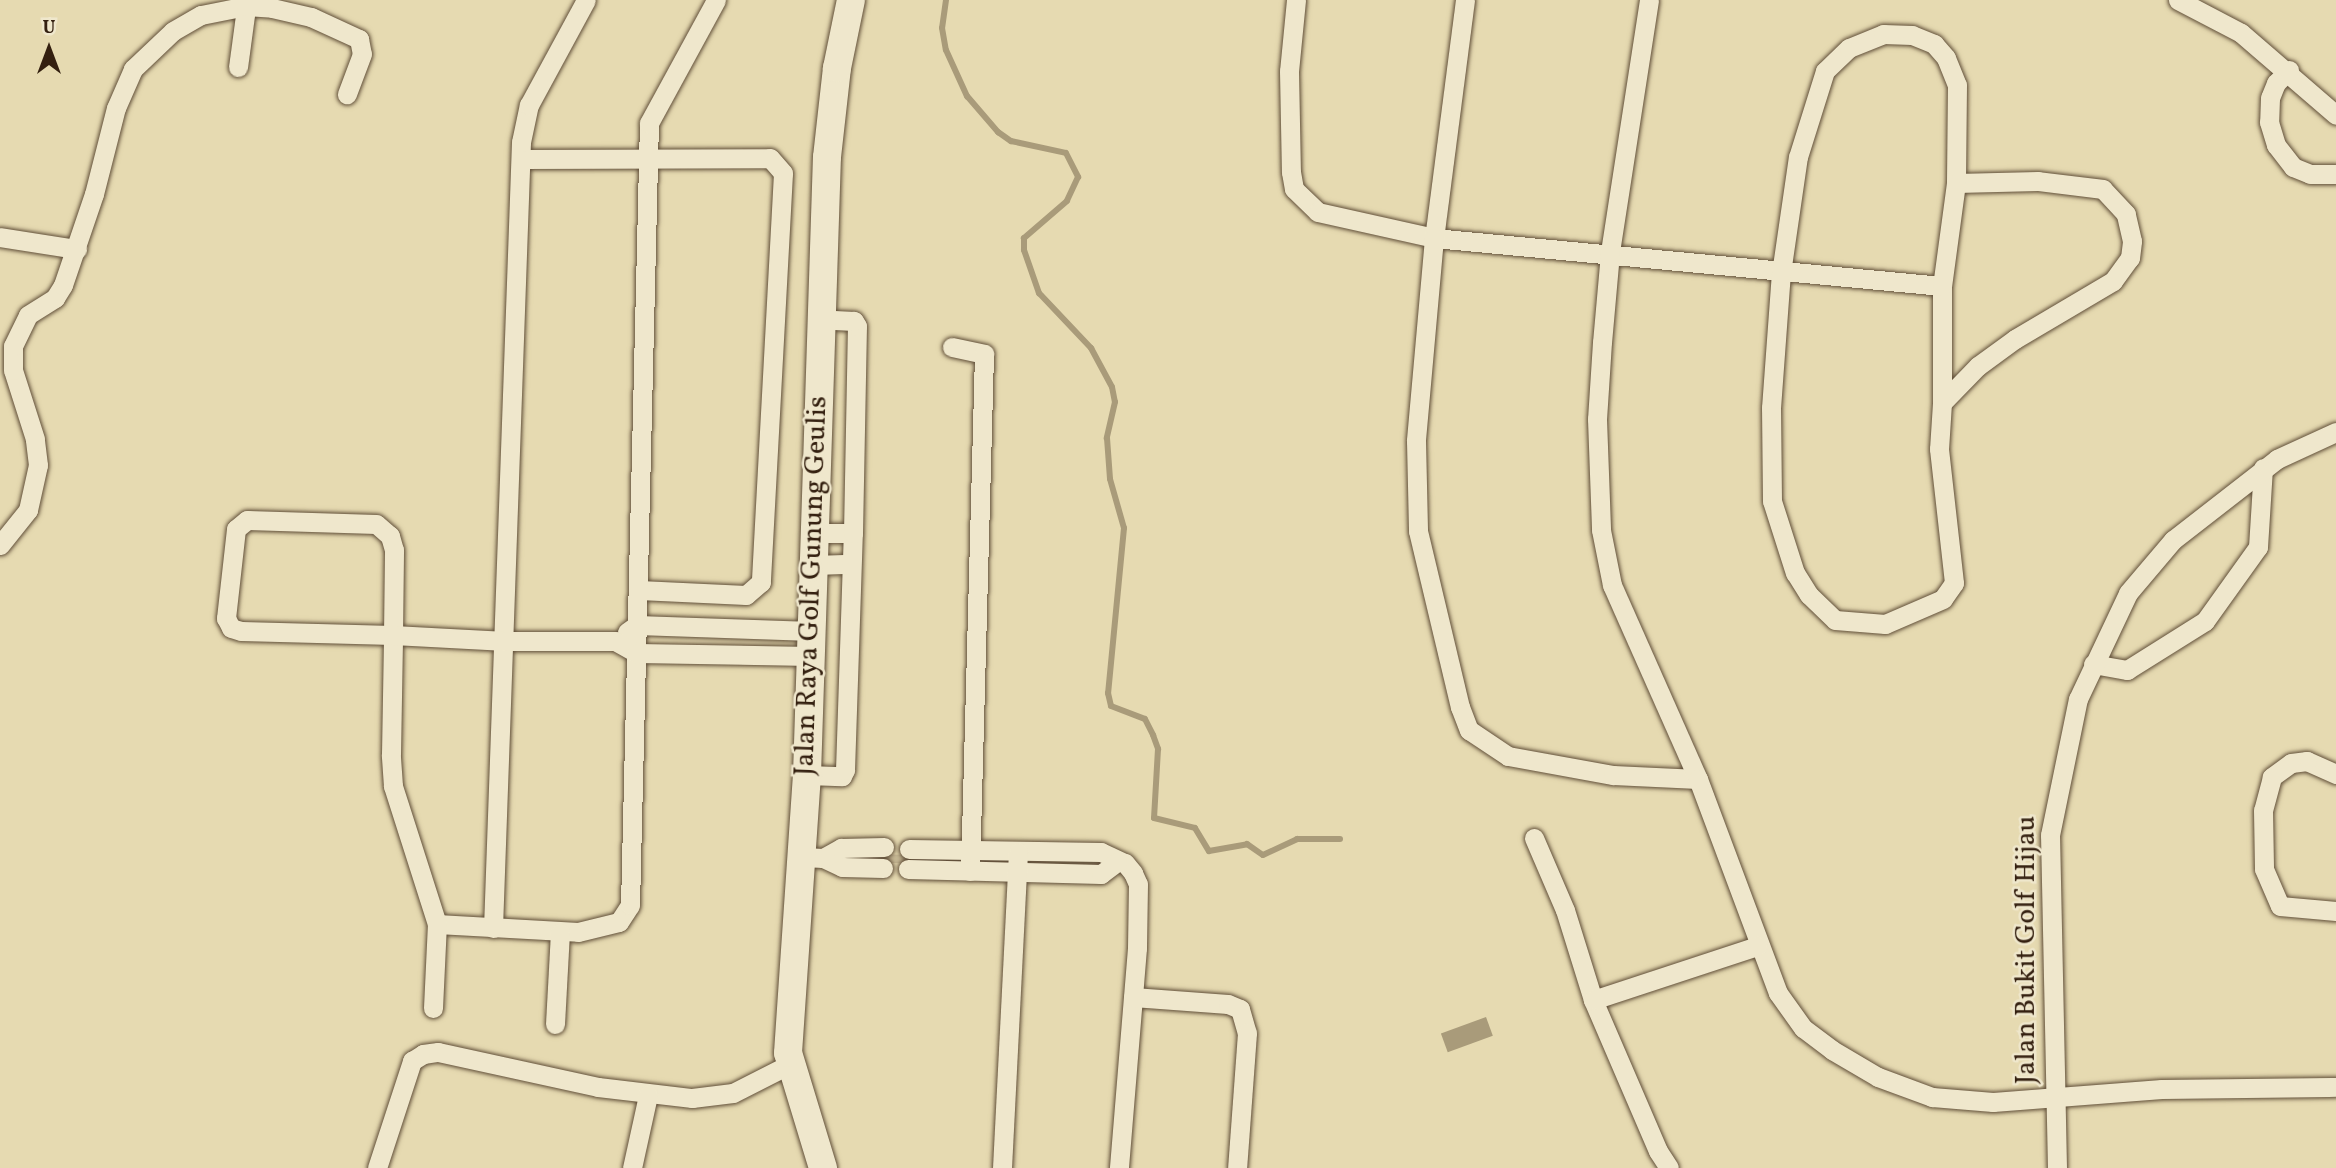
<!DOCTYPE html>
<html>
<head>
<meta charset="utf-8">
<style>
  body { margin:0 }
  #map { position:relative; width:2336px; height:1168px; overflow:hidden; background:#e6dab1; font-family:Vollkorn,serif }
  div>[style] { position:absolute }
  .green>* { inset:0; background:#c8ba96 }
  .water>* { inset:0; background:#a99b7a; transform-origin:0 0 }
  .stream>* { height:6px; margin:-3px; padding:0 3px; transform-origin:3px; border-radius:3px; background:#a99b7a }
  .roads { filter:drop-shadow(0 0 2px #604e38) drop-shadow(0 0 2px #604e38) }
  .street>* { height:19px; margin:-9.5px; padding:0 9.5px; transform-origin:9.5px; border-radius:9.5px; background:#efe7cc }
  .secondary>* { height:28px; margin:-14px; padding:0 14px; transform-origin:14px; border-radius:14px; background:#efe7cc }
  span { translate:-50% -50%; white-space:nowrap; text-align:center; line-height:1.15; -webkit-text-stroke:5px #efe7cc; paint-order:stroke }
  .street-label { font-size:28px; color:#342010 }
  .north { position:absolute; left:14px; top:14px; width:70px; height:70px; -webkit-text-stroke:5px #efe7cc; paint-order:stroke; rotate:0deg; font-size:19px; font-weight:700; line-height:28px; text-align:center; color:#342010 }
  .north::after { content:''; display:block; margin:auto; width:24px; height:32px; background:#342010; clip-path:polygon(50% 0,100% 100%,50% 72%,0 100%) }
</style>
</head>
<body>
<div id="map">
  <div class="green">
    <div style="clip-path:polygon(844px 854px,931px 855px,941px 858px,937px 864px,843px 862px)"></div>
  </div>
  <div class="water">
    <div style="left:1486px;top:1017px;width:20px;height:48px;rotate:70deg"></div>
  </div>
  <div class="stream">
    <div style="left:946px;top:0;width:28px;rotate:98deg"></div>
    <div style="left:942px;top:28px;width:22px;rotate:80deg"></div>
    <div style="left:946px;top:50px;width:51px;rotate:65.5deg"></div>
    <div style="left:967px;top:96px;width:48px;rotate:49.3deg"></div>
    <div style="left:998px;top:132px;width:16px;rotate:35deg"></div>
    <div style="left:1011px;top:141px;width:56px;rotate:12.3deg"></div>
    <div style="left:1066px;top:153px;width:27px;rotate:63deg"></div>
    <div style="left:1078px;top:177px;width:26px;rotate:115deg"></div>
    <div style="left:1067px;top:201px;width:57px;rotate:139.3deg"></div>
    <div style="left:1024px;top:238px;width:12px;rotate:90deg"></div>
    <div style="left:1024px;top:250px;width:46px;rotate:70.8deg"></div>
    <div style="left:1039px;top:293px;width:76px;rotate:46.6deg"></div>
    <div style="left:1091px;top:348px;width:44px;rotate:61.7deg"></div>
    <div style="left:1112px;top:387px;width:15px;rotate:79deg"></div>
    <div style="left:1115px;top:402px;width:37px;rotate:103deg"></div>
    <div style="left:1107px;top:438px;width:41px;rotate:85.8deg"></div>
    <div style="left:1110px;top:479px;width:51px;rotate:74.1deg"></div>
    <div style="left:1124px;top:528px;width:166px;rotate:95.5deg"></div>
    <div style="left:1108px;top:693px;width:13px;rotate:77deg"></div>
    <div style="left:1111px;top:706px;width:36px;rotate:21deg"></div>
    <div style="left:1145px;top:719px;width:18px;rotate:63deg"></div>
    <div style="left:1153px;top:735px;width:15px;rotate:70deg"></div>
    <div style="left:1158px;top:749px;width:69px;rotate:93.3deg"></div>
    <div style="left:1154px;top:818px;width:42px;rotate:13.7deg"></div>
    <div style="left:1195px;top:828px;width:27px;rotate:59deg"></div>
    <div style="left:1209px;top:851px;width:39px;rotate:-10deg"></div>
    <div style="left:1247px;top:844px;width:19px;rotate:35deg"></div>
    <div style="left:1263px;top:855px;width:38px;rotate:-25deg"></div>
    <div style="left:1297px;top:839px;width:43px"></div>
  </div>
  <div class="roads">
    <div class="street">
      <div style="left:1296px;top:0;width:71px;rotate:95.6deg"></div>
      <div style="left:1289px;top:71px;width:101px;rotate:88.9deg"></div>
      <div style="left:1291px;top:172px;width:17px;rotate:80deg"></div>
      <div style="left:1294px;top:189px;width:33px;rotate:44deg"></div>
      <div style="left:1318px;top:212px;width:119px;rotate:12.6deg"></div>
      <div style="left:1434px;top:238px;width:510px;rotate:5.4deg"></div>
      <div style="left:1942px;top:286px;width:117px;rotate:90deg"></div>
      <div style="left:1942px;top:403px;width:52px;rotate:-45.8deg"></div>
      <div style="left:1978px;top:366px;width:46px;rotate:-36.1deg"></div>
      <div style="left:2015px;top:339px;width:114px;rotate:-30.6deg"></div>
      <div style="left:2113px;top:281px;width:29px;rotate:-54deg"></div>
      <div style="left:2130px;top:258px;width:17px;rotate:-83deg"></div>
      <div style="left:2132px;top:241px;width:28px;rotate:-103deg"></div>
      <div style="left:2126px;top:214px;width:34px;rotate:-133deg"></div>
      <div style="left:2103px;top:189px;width:65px;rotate:-173deg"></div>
      <div style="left:2038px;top:181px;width:82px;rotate:178.6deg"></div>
      <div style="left:1465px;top:0;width:240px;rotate:97.4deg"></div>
      <div style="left:1434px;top:238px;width:204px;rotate:95.1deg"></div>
      <div style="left:1416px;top:441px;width:90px;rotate:88.7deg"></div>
      <div style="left:1418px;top:531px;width:181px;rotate:76.6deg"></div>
      <div style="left:1460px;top:707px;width:25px;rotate:69deg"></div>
      <div style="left:1469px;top:730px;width:47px;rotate:33.7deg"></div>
      <div style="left:1508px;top:756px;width:107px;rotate:10.3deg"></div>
      <div style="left:1613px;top:775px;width:85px;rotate:2.7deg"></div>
      <div style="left:1649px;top:0;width:256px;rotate:98.8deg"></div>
      <div style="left:1610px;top:253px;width:89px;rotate:95.1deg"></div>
      <div style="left:1602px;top:342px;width:77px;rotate:93.7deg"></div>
      <div style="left:1597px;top:419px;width:111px;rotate:87.9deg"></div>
      <div style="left:1601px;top:530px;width:56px;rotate:78.7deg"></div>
      <div style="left:1612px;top:585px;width:212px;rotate:66.1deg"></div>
      <div style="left:1698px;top:779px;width:228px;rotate:69.5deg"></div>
      <div style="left:1778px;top:993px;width:43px;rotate:54.5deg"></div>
      <div style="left:1803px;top:1028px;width:36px;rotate:37deg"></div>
      <div style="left:1832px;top:1050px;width:53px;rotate:30.4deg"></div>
      <div style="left:1878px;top:1077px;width:58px;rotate:20.3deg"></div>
      <div style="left:1932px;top:1097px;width:61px;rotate:4.7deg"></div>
      <div style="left:1993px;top:1102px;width:169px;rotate:-4.4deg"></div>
      <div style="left:2162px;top:1089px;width:174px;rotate:-0.7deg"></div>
      <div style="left:2178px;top:0;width:71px;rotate:27.6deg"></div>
      <div style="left:2241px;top:33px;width:125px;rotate:40.8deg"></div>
      <div style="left:238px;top:67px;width:68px;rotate:-82.3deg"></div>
      <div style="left:2289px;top:70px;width:18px;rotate:135deg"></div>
      <div style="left:2276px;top:83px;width:16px;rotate:112deg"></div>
      <div style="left:2270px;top:98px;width:24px;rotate:92deg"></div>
      <div style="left:2269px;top:122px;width:24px;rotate:73deg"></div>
      <div style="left:2276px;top:145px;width:28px;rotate:52deg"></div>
      <div style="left:2293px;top:167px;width:18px;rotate:22deg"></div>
      <div style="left:2310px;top:174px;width:26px"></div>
      <div style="left:522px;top:159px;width:248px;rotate:-0.2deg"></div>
      <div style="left:770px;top:158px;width:20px;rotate:49deg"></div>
      <div style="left:783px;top:173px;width:410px;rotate:93.1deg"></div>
      <div style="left:761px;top:582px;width:20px;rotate:139deg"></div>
      <div style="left:746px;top:595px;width:107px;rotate:-177.3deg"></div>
      <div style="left:0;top:237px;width:78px;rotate:8.9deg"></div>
      <div style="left:952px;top:347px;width:33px;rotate:12deg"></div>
      <div style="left:984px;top:354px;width:517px;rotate:91.55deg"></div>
      <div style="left:1942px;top:403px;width:46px;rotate:93.7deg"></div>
      <div style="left:1939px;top:449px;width:135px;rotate:83.6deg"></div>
      <div style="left:1954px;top:583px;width:19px;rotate:125deg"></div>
      <div style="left:1943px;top:599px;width:63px;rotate:156.7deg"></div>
      <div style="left:1885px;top:624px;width:50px;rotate:-175.4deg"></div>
      <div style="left:1835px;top:620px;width:36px;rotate:-136deg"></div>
      <div style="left:1809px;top:595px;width:26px;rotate:-122deg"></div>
      <div style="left:1795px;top:573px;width:76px;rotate:-107.7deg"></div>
      <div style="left:1772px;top:501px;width:93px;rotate:-90.6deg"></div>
      <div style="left:1771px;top:408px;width:135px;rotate:-85.8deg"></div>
      <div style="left:1781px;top:273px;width:117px;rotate:-81.7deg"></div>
      <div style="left:1798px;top:157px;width:90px;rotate:-72.6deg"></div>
      <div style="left:1825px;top:71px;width:33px;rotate:-44deg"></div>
      <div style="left:1849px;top:48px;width:37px;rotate:-22deg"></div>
      <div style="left:1883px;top:34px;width:29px;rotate:2deg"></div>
      <div style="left:1912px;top:35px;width:24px;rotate:22deg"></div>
      <div style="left:1934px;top:44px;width:18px;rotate:49deg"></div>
      <div style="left:1946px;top:58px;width:29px;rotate:68deg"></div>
      <div style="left:1957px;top:85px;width:98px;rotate:90.6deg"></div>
      <div style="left:1956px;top:183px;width:104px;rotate:97.7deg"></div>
      <div style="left:815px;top:533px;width:38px"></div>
      <div style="left:0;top:545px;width:45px;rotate:-51.3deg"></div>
      <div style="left:28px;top:510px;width:46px;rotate:-77.5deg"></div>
      <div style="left:38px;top:465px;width:26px;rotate:-97deg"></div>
      <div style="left:35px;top:439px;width:72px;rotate:-107.7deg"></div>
      <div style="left:13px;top:370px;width:24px;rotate:-90deg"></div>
      <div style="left:13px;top:346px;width:34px;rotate:-64deg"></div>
      <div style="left:28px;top:315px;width:32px;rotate:-32deg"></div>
      <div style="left:55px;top:298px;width:15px;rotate:-58deg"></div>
      <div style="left:63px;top:285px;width:96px;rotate:-71.2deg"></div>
      <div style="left:94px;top:194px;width:89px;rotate:-75.7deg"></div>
      <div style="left:116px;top:108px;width:43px;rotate:-66.4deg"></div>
      <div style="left:133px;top:69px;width:55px;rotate:-43.5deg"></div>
      <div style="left:173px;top:31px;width:32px;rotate:-30deg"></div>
      <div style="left:201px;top:15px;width:46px;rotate:-11.3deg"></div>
      <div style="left:246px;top:6px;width:26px;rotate:4deg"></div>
      <div style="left:272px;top:8px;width:40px;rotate:13deg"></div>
      <div style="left:311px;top:17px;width:53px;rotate:24.6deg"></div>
      <div style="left:359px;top:39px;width:15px;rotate:79deg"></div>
      <div style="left:362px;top:54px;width:43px;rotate:110.6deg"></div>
      <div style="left:814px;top:565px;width:37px;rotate:-2deg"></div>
      <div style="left:627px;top:632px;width:12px;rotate:-35deg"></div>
      <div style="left:637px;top:625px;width:175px;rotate:2deg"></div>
      <div style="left:2093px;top:664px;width:35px;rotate:10deg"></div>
      <div style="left:2127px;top:670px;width:92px;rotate:-32.1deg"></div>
      <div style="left:2205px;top:621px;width:91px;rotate:-54.4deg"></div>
      <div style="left:2258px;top:547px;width:79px;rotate:-86.4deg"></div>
      <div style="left:2336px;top:774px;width:32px;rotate:-156deg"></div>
      <div style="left:2307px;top:761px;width:16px;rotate:173deg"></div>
      <div style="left:2291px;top:763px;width:24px;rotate:144deg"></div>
      <div style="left:2272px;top:777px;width:34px;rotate:105deg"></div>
      <div style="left:2263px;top:810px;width:59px;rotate:89deg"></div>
      <div style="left:2264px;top:869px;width:40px;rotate:66.6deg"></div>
      <div style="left:2280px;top:906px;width:56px;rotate:5.1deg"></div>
      <div style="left:807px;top:775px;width:35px;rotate:2deg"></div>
      <div style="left:842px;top:776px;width:7px;rotate:-63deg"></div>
      <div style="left:845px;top:770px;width:237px;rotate:-88.1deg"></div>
      <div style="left:853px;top:533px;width:207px;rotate:-88.9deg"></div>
      <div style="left:857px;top:326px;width:6px;rotate:-121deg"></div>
      <div style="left:854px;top:321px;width:35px;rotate:-177deg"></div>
      <div style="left:1534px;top:838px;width:78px;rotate:66.7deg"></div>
      <div style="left:1565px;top:910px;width:94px;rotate:72.7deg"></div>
      <div style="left:1593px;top:1000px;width:164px;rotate:66.7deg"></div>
      <div style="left:1658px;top:1151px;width:20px;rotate:57deg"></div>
      <div style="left:909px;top:849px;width:192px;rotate:0.9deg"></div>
      <div style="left:1101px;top:852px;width:26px;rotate:25deg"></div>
      <div style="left:1125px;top:863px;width:13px;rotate:51deg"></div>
      <div style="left:1133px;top:873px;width:12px;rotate:66deg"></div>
      <div style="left:1138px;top:884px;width:64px;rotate:90.9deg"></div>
      <div style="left:1137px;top:948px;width:221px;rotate:94.7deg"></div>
      <div style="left:803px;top:857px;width:20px;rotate:3deg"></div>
      <div style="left:823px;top:858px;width:21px;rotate:25deg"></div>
      <div style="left:842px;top:867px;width:41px;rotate:1.4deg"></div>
      <div style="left:823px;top:858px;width:21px;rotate:-29deg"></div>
      <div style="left:841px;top:848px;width:43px;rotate:-1.3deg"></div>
      <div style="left:908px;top:869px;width:193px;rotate:1.5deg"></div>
      <div style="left:1101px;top:874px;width:20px;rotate:-37deg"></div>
      <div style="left:437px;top:924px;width:141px;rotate:3.2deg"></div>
      <div style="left:578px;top:932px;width:42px;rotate:-13.7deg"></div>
      <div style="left:619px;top:922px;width:20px;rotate:-57deg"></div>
      <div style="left:630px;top:905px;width:782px;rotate:-88.61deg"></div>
      <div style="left:649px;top:123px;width:140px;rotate:-61.4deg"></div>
      <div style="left:493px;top:928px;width:786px;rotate:-87.96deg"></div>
      <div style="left:521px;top:142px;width:38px;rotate:-78deg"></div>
      <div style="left:529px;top:105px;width:119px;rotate:-61.5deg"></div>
      <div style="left:1133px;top:997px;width:95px;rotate:4.2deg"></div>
      <div style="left:1228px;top:1004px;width:13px;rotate:23deg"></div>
      <div style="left:1240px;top:1009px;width:25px;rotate:74deg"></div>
      <div style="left:1247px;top:1033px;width:135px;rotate:94.2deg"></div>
      <div style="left:1593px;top:1000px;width:173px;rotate:-18.2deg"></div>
      <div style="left:433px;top:1008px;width:84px;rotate:-87.3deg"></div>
      <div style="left:437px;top:924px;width:145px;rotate:-107.7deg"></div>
      <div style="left:393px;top:786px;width:32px;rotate:-94deg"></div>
      <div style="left:391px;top:754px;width:119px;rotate:-89deg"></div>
      <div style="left:393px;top:635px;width:85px;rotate:-89.3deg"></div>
      <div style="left:394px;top:550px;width:15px;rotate:-106deg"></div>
      <div style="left:390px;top:536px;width:18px;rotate:-139deg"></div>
      <div style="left:376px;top:524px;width:129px;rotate:-178.2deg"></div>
      <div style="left:247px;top:520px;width:14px;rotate:141deg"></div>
      <div style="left:236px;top:529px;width:90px;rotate:96.4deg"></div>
      <div style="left:226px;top:618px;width:11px;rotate:63deg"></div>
      <div style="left:231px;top:628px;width:10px;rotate:17deg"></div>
      <div style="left:241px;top:631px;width:152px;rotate:1.5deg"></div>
      <div style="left:393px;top:635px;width:113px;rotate:3deg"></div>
      <div style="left:506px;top:641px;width:109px"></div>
      <div style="left:615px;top:641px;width:25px;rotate:29deg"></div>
      <div style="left:637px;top:653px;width:174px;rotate:1deg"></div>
      <div style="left:555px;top:1024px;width:91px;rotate:-86.9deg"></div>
      <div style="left:377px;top:1168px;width:113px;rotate:-71.9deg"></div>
      <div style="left:412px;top:1061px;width:13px;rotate:-32deg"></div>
      <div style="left:423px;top:1054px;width:15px;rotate:-8deg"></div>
      <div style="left:438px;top:1052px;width:164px;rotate:12.3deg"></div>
      <div style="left:598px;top:1087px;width:95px;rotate:6.7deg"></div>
      <div style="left:692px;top:1098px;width:41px;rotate:-7deg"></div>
      <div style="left:733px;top:1093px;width:64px;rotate:-27deg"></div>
      <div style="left:632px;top:1168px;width:75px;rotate:-77.6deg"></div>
      <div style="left:1002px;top:1168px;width:316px;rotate:-87.1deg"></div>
      <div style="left:2057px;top:1168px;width:333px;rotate:-91.2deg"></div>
      <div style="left:2050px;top:835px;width:139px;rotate:-78.4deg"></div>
      <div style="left:2078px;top:699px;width:117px;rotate:-64.7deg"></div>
      <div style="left:2128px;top:593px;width:70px;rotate:-49.7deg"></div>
      <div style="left:2173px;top:540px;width:132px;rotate:-37.9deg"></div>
      <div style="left:2277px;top:459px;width:65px;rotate:-24.6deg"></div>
    </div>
    <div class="secondary">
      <div style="left:823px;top:1168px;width:120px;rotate:-106.9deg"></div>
      <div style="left:788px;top:1053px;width:279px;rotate:-86.1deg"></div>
      <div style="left:807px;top:775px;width:618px;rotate:-88.15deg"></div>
      <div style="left:827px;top:157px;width:90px;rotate:-83.6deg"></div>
      <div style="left:837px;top:68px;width:69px;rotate:-78.4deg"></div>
    </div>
  </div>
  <div class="street-label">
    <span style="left:812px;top:586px;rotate:-88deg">Jalan Raya Golf Gunung Geulis</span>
    <span style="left:2027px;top:950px;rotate:-90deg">Jalan Bukit Golf Hijau</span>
  </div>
  <div class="north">U</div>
</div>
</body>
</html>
